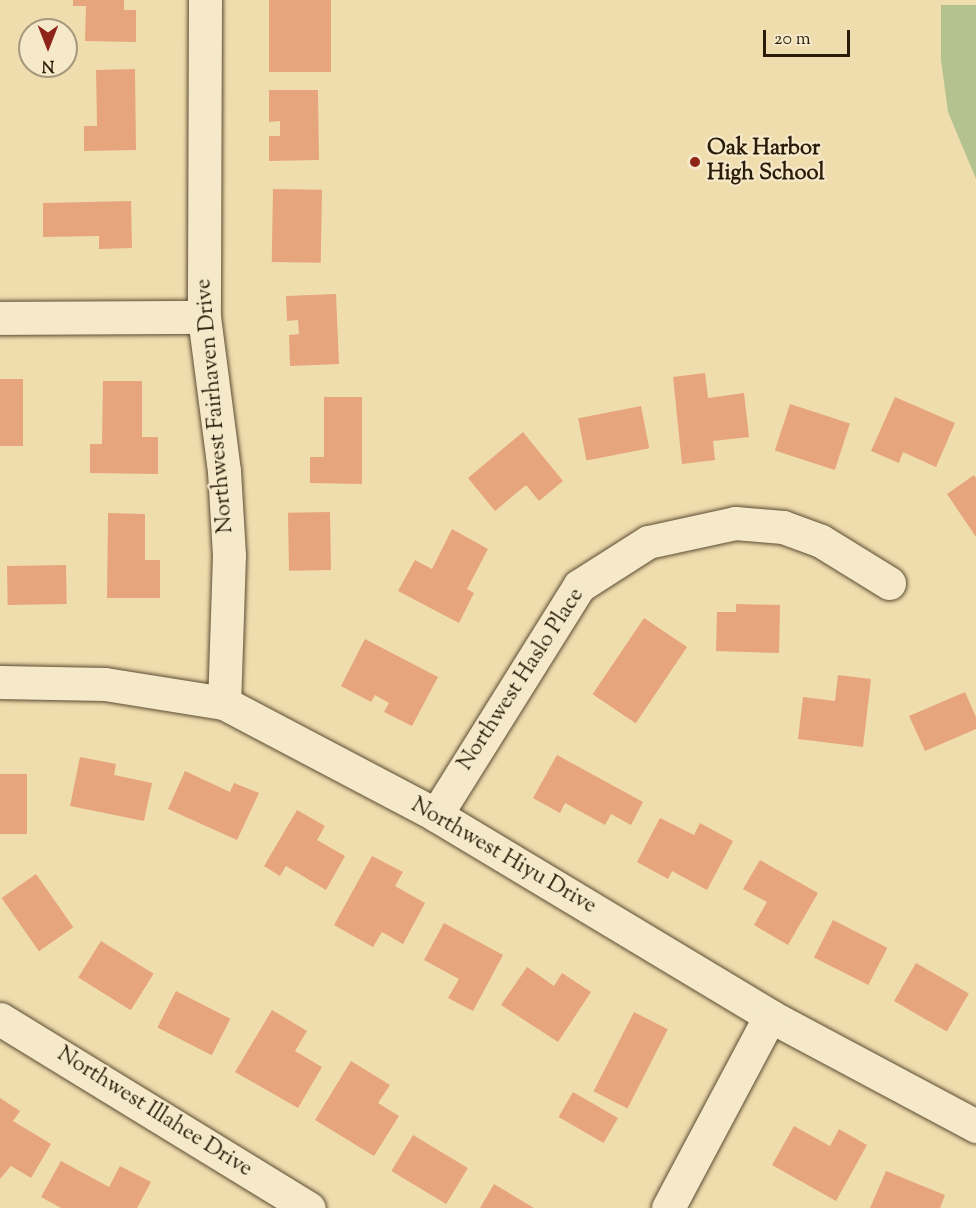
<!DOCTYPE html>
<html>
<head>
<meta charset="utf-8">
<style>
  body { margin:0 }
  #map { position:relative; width:976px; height:1208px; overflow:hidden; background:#f0ddae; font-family:"Sorts Mill Goudy",serif }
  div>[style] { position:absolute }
  .green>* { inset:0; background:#b4c28f }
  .building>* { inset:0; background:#e6a57d; transform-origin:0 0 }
  .roads { filter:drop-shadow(0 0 2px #5c4c33) drop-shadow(0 0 2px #5c4c33) }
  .minor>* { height:33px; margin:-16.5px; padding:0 16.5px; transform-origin:16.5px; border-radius:16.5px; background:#f5e9ca }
  .dots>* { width:16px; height:16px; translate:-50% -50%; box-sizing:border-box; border:3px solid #f5e9ca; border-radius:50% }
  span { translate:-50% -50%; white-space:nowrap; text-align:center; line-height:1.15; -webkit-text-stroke:4.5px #f5e9ca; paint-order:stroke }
  .poi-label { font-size:22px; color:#2b1c0a; font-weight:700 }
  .left { translate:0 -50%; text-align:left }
  .street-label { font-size:22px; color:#2b1c0a }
  .north { position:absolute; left:18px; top:18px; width:60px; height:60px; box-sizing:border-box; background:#f5e9ca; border:2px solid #a4977d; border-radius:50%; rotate:180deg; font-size:16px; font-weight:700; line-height:24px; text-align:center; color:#2b1c0a }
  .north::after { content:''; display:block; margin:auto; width:21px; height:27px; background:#8f2418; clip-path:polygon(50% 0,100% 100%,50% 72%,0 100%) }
  .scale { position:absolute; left:763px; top:30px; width:87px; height:27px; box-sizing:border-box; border:3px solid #2b1c0a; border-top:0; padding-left:8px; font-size:18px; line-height:21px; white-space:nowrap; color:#2b1c0a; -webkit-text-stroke:4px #f5e9ca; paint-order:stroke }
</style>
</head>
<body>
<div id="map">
  <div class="green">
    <div style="clip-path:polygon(941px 5px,976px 5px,976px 179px,948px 112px,941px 60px)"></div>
  </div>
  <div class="building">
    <div style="clip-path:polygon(73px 0,124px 0,124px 10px,136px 10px,136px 42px,85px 41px,86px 6px,73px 6px)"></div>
    <div style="left:269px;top:0;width:62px;height:72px"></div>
    <div style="clip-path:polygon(135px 69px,136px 150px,84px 151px,84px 126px,97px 126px,96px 70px)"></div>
    <div style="clip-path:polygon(269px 90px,318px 90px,319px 160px,269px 161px,269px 136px,280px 136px,280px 121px,269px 122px)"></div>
    <div style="left:273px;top:189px;width:49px;height:73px;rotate:1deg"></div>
    <div style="clip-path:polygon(131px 201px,132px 248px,99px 249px,99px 236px,43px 237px,43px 203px)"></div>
    <div style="clip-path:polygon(336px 294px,339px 364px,290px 366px,289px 335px,299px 334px,298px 320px,287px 321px,286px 296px)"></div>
    <div style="clip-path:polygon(705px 373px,708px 398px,744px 393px,749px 437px,713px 441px,715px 460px,682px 464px,673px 377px)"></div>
    <div style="left:0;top:379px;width:23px;height:67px"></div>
    <div style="clip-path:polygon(103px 381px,142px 381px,142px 437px,158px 437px,158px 474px,90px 473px,90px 444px,102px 444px)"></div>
    <div style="clip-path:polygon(324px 397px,362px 397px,362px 484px,310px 483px,310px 457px,324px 457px)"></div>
    <div style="clip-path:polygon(895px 397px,955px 423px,936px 467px,903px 452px,899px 463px,871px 451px)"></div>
    <div style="left:790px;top:404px;width:63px;height:49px;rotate:18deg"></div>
    <div style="left:641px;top:406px;width:43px;height:64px;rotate:79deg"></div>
    <div style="clip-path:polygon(523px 432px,563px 481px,539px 501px,526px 485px,495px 511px,468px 478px)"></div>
    <div style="clip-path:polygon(974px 475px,976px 478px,976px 537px,947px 494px)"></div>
    <div style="left:330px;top:512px;width:58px;height:42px;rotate:89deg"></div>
    <div style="clip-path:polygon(108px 513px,145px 514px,145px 560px,160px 560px,160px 598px,107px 598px)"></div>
    <div style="clip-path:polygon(452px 529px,488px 549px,467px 589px,474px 593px,459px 623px,398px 591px,415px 560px,432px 569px)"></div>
    <div style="left:66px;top:565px;width:39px;height:59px;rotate:89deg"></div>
    <div style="clip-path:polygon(736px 604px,780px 605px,779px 653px,716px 651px,717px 612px,736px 612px)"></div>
    <div style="left:644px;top:618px;width:52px;height:92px;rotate:34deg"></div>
    <div style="clip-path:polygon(365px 639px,438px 677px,412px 726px,384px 712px,389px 703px,375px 695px,371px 702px,341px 686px)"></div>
    <div style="clip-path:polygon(838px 675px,871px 679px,863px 747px,798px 739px,803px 697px,835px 701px)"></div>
    <div style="clip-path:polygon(965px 692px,976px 717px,976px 729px,925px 751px,909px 716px)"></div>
    <div style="clip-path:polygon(557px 755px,643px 802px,631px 825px,611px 814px,605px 825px,565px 803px,560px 813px,533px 798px)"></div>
    <div style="clip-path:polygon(80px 757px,116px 764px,114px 775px,152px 783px,144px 821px,70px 806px)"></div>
    <div style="clip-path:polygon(185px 771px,230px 792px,234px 783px,259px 793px,237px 840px,168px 809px)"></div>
    <div style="left:0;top:774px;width:27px;height:60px"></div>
    <div style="clip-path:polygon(297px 810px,325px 826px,317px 840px,345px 856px,326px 890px,286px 866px,280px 876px,264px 866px)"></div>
    <div style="clip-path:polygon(660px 818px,694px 835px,700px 823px,733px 841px,707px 890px,672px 871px,668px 879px,637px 862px)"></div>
    <div style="clip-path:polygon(372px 856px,403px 872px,395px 886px,425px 903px,403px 944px,382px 932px,373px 947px,334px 925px)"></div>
    <div style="clip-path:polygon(760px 860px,818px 893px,788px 945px,754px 925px,767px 902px,743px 889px)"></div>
    <div style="left:36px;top:874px;width:65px;height:42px;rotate:55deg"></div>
    <div style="left:833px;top:920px;width:61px;height:42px;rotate:27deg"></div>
    <div style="clip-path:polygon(444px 923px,503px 955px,473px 1011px,448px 998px,459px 979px,424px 960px)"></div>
    <div style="left:101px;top:941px;width:62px;height:43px;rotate:32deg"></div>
    <div style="left:916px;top:963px;width:61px;height:44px;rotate:30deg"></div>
    <div style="clip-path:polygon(527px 967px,554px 986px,562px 973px,591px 992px,558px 1042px,501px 1005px)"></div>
    <div style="left:176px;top:991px;width:61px;height:41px;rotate:27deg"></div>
    <div style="clip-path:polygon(272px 1010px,307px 1031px,295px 1051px,322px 1067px,298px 1108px,235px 1072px)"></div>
    <div style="left:634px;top:1012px;width:38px;height:89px;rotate:27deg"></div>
    <div style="clip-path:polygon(351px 1061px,390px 1085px,378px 1103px,399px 1116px,374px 1156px,315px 1120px)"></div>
    <div style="left:573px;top:1092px;width:52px;height:29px;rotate:30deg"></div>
    <div style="clip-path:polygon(0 1098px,20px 1111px,13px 1121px,51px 1144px,31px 1178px,11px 1166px,0 1179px)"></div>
    <div style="clip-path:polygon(794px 1126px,830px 1146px,839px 1129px,867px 1145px,836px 1201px,772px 1165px)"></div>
    <div style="left:413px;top:1135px;width:64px;height:42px;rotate:31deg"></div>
    <div style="clip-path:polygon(61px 1161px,109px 1187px,120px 1166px,151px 1182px,137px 1208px,61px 1208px,41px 1197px)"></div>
    <div style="clip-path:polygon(886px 1171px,945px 1195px,940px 1208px,870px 1208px)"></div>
    <div style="clip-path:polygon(494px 1184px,534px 1208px,480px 1208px)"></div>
  </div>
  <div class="roads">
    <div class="minor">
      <div style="left:205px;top:0;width:317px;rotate:90.2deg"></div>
      <div style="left:204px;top:317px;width:155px;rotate:82.6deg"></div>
      <div style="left:224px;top:471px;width:84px;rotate:86.6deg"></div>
      <div style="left:229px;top:555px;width:148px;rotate:91.9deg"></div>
      <div style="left:0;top:318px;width:204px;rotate:-0.3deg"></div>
      <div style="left:0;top:682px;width:105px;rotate:1.1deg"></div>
      <div style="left:105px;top:684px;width:121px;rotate:9.1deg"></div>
      <div style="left:224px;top:703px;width:240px;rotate:27.8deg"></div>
      <div style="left:436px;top:815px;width:390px;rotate:31deg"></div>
      <div style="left:770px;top:1016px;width:234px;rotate:28.1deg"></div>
      <div style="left:436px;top:815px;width:270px;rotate:-58deg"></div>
      <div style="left:579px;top:586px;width:82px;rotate:-32.5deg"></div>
      <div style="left:648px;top:542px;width:89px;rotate:-12.3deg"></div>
      <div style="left:735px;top:523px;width:48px;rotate:4.8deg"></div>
      <div style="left:783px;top:527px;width:40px;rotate:20.2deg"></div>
      <div style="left:821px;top:541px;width:80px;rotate:31.7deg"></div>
      <div style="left:0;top:1019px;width:362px;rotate:31.5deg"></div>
      <div style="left:668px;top:1208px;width:217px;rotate:-62deg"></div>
    </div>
  </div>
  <div class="dots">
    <div style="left:695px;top:162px;background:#8f2418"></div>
  </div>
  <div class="poi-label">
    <span class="left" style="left:707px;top:162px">Oak Harbor<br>High School</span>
  </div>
  <div class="street-label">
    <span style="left:216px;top:406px;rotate:-95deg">Northwest Fairhaven Drive</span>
    <span style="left:522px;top:680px;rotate:-57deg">Northwest Haslo Place</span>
    <span style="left:503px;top:857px;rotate:30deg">Northwest Hiyu Drive</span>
    <span style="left:154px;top:1113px;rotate:32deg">Northwest Illahee Drive</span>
  </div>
  <div class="north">N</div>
  <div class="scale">20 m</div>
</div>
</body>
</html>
